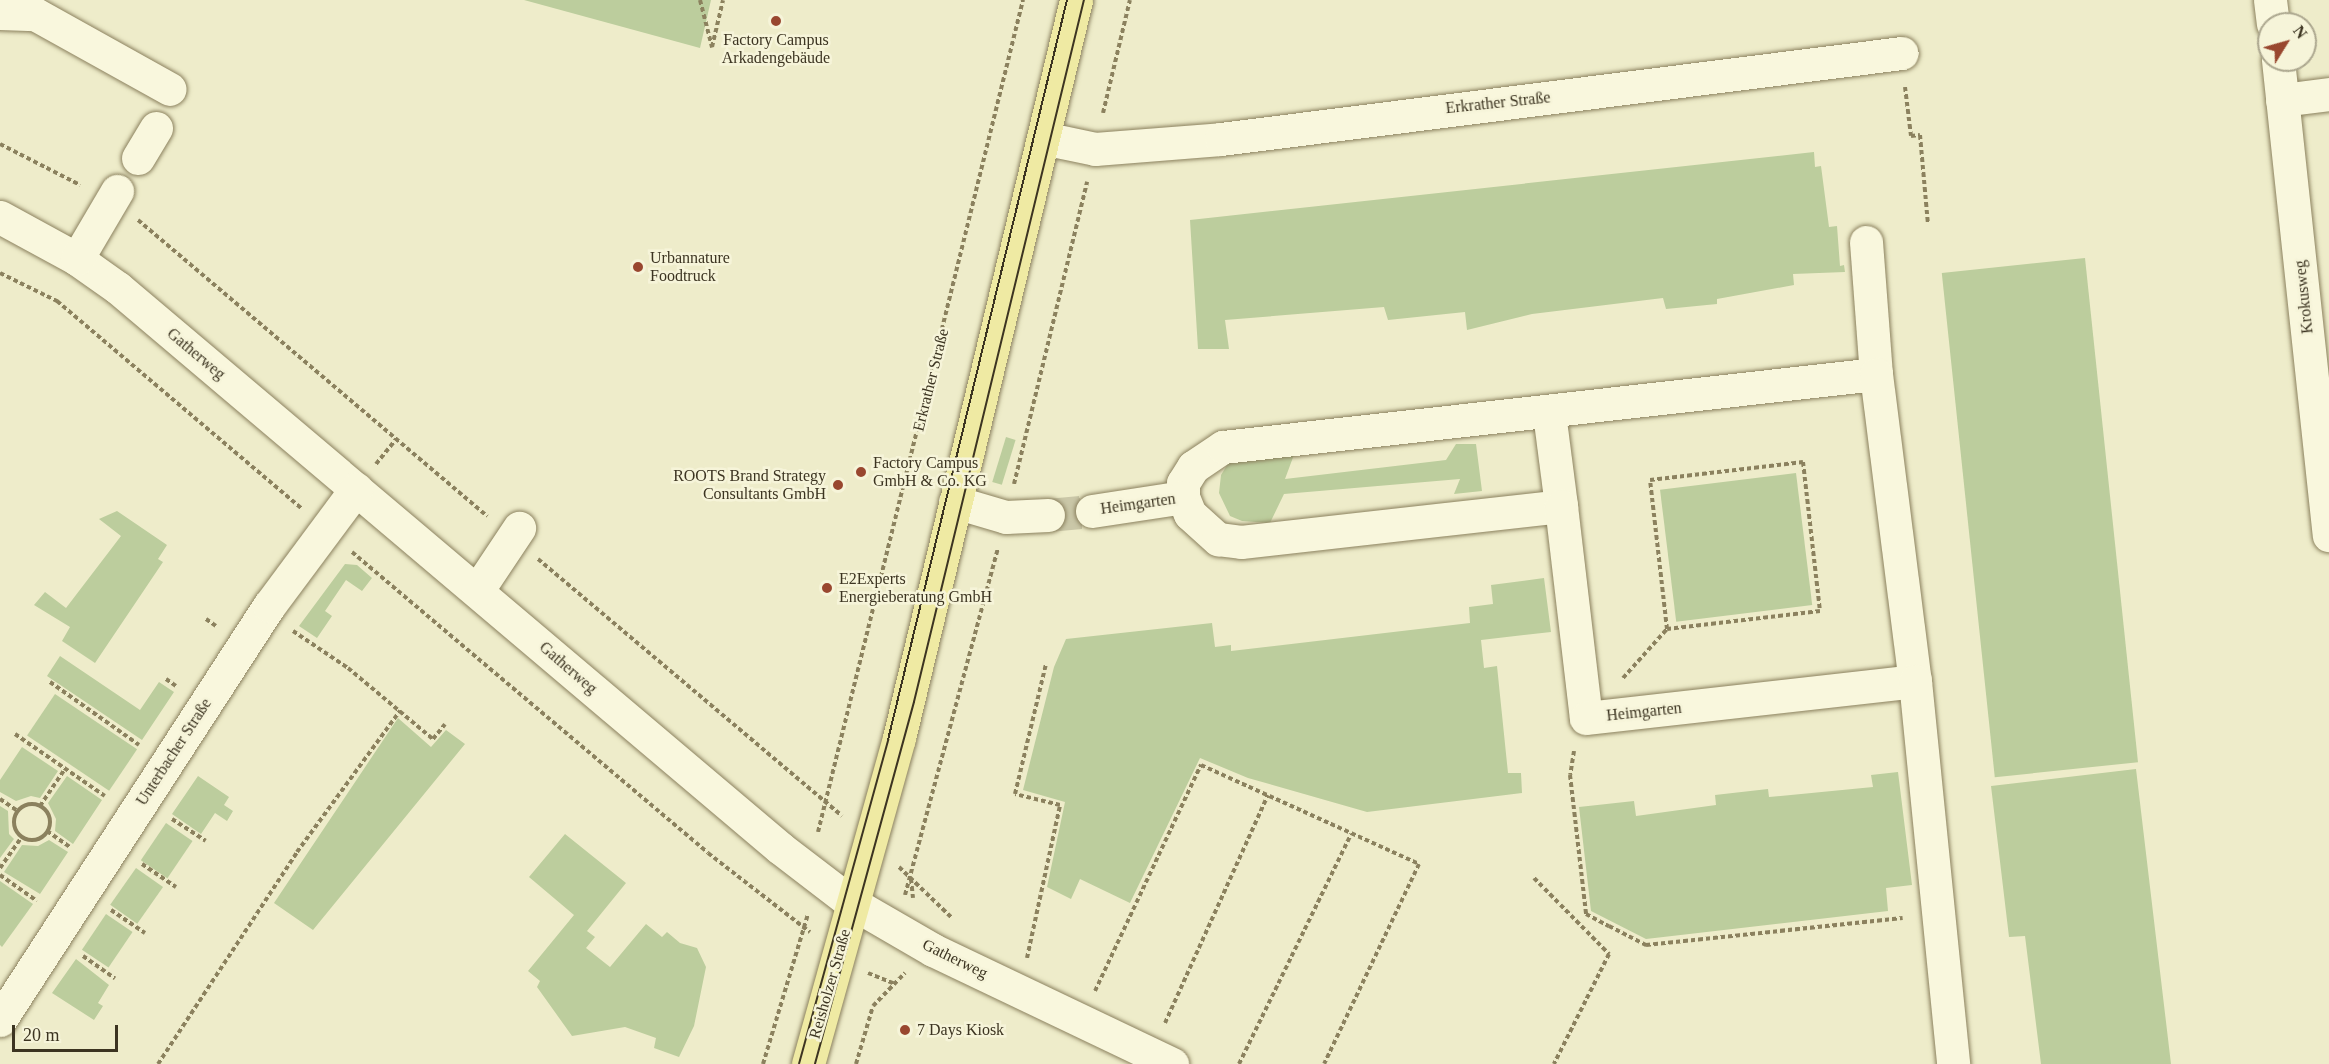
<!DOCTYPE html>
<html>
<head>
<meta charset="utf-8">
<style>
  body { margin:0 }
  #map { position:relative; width:2329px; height:1064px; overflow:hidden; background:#eeecca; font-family:"Times New Roman",serif }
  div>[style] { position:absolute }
  .green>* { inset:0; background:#bccd9d; transform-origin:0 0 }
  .minor-tunnel>* { height:33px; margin-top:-16.5px; transform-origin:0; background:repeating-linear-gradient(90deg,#cac7a8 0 33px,transparent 0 49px) }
  .path>* { height:4px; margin-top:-2px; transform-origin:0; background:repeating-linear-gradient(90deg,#8b815e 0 4.5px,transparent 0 7.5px) }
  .path>.ring { margin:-2px; padding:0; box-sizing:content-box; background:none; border:4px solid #8b815e; border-radius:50% }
  .roads { filter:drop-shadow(0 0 2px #8b815e) drop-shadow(0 0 2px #8b815e) }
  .minor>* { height:33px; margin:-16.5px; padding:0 16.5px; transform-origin:16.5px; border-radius:16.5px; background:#f9f7dd }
  .major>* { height:33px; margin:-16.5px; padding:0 16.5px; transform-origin:16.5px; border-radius:16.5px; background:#efeaa3 }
  .tram>* { height:1.5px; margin:-0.75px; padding:0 0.75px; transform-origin:0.75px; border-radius:0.75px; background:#3c3421 }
  .dots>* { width:16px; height:16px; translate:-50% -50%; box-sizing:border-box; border:3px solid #f6f4d9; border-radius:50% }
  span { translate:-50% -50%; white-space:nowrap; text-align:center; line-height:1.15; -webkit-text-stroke:5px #f6f4d9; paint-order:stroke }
  .poi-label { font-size:16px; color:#3c3421 }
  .left { translate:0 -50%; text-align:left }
  .right { translate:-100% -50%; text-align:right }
  .street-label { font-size:16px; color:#3c3421 }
  .north { position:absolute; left:2257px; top:12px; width:60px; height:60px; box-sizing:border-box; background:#f6f4d9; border:2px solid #aca78f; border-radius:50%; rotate:53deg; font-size:16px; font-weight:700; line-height:24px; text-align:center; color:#3c3421 }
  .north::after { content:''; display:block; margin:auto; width:21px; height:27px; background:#99472f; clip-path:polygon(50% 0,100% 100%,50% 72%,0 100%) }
  .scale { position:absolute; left:12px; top:1025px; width:106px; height:27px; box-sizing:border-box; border:3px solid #3c3421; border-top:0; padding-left:8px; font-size:18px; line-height:21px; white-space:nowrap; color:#3c3421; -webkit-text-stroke:4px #f6f4d9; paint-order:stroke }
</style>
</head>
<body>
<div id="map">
  <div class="green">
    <div style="clip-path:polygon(524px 0,711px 0,700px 48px)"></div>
    <div style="clip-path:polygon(1814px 152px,1815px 167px,1821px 166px,1829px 227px,1837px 226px,1840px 266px,1844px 265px,1845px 272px,1793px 274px,1794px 285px,1717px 299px,1717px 304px,1666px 309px,1663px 298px,1532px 314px,1467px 330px,1465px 312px,1388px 320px,1384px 307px,1225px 320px,1229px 349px,1198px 349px,1190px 220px)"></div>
    <div style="left:2085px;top:258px;width:507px;height:144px;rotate:84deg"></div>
    <div style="left:1006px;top:437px;width:10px;height:47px;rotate:17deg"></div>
    <div style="clip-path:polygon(1456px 444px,1476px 444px,1482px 491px,1454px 494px,1460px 479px,1284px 494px,1270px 523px,1242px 521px,1230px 516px,1219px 493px,1221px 475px,1229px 462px,1295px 452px,1285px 479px,1446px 460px)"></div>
    <div style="left:1796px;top:473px;width:133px;height:137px;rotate:83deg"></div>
    <div style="clip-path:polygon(117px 511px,167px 545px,158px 559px,163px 562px,95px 663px,62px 641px,70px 627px,34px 605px,45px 592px,66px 608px,121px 536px,99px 519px)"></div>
    <div style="clip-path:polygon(345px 564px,357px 565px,372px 578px,362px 591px,346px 580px,325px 611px,332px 616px,317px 638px,299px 626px)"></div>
    <div style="clip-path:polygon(1544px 578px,1551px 632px,1481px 640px,1484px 668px,1497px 666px,1508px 773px,1521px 773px,1522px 793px,1367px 812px,1248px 778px,1200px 758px,1130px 903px,1080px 879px,1071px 899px,1047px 887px,1065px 802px,1023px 790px,1054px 667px,1066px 639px,1212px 623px,1215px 647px,1231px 645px,1231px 651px,1470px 623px,1469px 607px,1493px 604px,1491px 585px)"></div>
    <div style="clip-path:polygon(60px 656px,140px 710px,159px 682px,174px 692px,142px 740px,47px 676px)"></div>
    <div style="left:55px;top:694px;width:99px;height:50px;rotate:34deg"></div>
    <div style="clip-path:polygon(398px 718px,431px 747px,446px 730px,465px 744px,313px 930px,274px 903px)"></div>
    <div style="clip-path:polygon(22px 747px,58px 771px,40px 798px,31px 796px,16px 801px,0 792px,0 780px)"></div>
    <div style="clip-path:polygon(2136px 769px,2171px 1064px,2041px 1064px,2025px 936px,2009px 937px,1991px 786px)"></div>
    <div style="clip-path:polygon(1898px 772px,1912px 885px,1886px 888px,1888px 911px,1646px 939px,1591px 911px,1579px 807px,1634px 801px,1636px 816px,1716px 805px,1715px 795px,1768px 789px,1769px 797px,1873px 787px,1871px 775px)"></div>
    <div style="clip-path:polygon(67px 776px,102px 800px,73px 844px,55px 831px,56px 819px,48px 803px)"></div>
    <div style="clip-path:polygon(198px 776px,229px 797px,224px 805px,233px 811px,227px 821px,215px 813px,201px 834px,172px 814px)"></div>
    <div style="clip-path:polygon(0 806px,8px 811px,9px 834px,14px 839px,0 858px)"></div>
    <div style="left:166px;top:823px;width:32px;height:45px;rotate:34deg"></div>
    <div style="clip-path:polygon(565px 834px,626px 883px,587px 931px,595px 937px,586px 948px,610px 967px,646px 924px,662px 937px,667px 932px,680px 943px,697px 948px,706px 967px,694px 1026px,679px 1057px,654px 1048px,656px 1038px,625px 1027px,572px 1036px,537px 987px,540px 981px,528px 971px,574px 915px,529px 877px)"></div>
    <div style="clip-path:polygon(49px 840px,68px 852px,40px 894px,4px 872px,22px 845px,38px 846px)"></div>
    <div style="left:136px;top:868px;width:33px;height:45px;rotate:35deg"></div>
    <div style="clip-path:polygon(0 881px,33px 904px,2px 947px,0 945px)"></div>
    <div style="left:106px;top:914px;width:32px;height:43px;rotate:34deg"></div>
    <div style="clip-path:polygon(76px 959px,109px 985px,98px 1003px,103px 1006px,94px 1020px,52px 993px)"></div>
  </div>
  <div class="minor-tunnel">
    <div style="left:1048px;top:515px;width:44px;rotate:-5.2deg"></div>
  </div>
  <div class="path">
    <div style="left:700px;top:0;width:49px;rotate:75.7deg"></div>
    <div style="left:712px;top:47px;width:48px;rotate:-76.8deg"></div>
    <div style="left:1905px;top:87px;width:49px;rotate:83deg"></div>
    <div style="left:1911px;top:136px;width:9px;rotate:-6deg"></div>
    <div style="left:1920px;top:135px;width:89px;rotate:84.9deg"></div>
    <div style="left:1103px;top:113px;width:116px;rotate:-76.6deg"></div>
    <div style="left:0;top:144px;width:90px;rotate:27.1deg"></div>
    <div style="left:138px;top:220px;width:458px;rotate:40.3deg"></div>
    <div style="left:0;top:273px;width:64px;rotate:26.2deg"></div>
    <div style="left:57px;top:301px;width:320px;rotate:40.3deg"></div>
    <div style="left:376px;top:464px;width:32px;rotate:-51deg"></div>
    <div style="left:1014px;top:484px;width:311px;rotate:-76.4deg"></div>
    <div style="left:352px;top:552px;width:466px;rotate:40.2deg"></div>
    <div style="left:708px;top:853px;width:129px;rotate:37.8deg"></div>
    <div style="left:538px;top:559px;width:398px;rotate:40.2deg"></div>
    <div style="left:206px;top:619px;width:12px;rotate:35deg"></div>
    <div style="left:293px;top:631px;width:66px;rotate:33.9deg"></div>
    <div style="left:348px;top:668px;width:111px;rotate:39.9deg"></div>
    <div style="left:433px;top:739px;width:19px;rotate:-51deg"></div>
    <div style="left:1623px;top:678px;width:66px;rotate:-48.1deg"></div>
    <div style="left:1667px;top:629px;width:150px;rotate:-96.5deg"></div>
    <div style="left:1650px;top:480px;width:154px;rotate:-6.7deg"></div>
    <div style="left:1803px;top:462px;width:150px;rotate:83.5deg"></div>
    <div style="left:1820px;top:611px;width:154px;rotate:173.3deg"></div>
    <div style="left:166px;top:679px;width:12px;rotate:35deg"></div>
    <div style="left:50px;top:682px;width:109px;rotate:35.3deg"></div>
    <div style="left:15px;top:734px;width:109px;rotate:34.6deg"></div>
    <div style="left:1574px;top:751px;width:24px;rotate:99deg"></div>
    <div style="left:1570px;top:775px;width:140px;rotate:83.4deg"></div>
    <div style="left:1586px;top:914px;width:26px;rotate:28deg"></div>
    <div style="left:1609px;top:926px;width:42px;rotate:27.2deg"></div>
    <div style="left:1646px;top:945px;width:258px;rotate:-6deg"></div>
    <div style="left:0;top:799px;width:22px;rotate:34deg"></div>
    <div class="ring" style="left:14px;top:804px;width:32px;height:32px"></div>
    <div style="left:40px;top:806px;width:45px;rotate:-56deg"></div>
    <div style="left:172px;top:819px;width:40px;rotate:32.9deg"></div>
    <div style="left:47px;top:831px;width:29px;rotate:35deg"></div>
    <div style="left:818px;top:832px;width:857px;rotate:-76.16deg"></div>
    <div style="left:142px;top:864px;width:41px;rotate:34.1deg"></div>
    <div style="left:899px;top:867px;width:74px;rotate:43.9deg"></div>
    <div style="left:0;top:868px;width:39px;rotate:-55deg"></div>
    <div style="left:0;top:875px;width:45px;rotate:35.1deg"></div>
    <div style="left:1534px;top:878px;width:107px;rotate:45.4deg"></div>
    <div style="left:1609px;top:954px;width:123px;rotate:116.6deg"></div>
    <div style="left:911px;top:879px;width:19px;rotate:84deg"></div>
    <div style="left:905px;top:895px;width:358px;rotate:-75deg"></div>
    <div style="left:111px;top:910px;width:41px;rotate:34.1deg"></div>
    <div style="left:83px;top:956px;width:39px;rotate:35deg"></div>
    <div style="left:1027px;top:958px;width:157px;rotate:-77.8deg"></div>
    <div style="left:1060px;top:805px;width:46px;rotate:-166.3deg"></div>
    <div style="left:1015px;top:794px;width:134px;rotate:-76.6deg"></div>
    <div style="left:868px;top:973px;width:29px;rotate:22deg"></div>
    <div style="left:1095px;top:991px;width:250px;rotate:-64.9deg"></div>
    <div style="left:1201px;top:765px;width:239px;rotate:24.4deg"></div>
    <div style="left:1419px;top:864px;width:221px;rotate:115.4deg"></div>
    <div style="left:1165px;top:1023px;width:250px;rotate:-65.7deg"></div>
    <div style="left:158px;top:1064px;width:254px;rotate:-56.7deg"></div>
    <div style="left:297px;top:852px;width:175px;rotate:-53.9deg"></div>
    <div style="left:763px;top:1064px;width:157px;rotate:-73.3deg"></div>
    <div style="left:856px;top:1064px;width:60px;rotate:-73.7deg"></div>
    <div style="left:873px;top:1006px;width:46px;rotate:-45.9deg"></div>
    <div style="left:1239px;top:1064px;width:256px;rotate:-64deg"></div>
  </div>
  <div class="roads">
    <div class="minor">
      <div style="left:2270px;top:0;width:24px;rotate:83deg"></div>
      <div style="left:0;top:13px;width:35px;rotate:2deg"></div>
      <div style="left:35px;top:14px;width:154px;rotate:29.1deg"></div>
      <div style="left:2278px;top:60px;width:478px;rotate:83.9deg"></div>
      <div style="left:2282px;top:100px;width:47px;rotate:-7.3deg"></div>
      <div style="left:1043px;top:138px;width:53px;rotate:11.9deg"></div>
      <div style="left:1095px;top:149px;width:126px;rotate:-4.5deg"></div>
      <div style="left:1221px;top:139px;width:686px;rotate:-7.2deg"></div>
      <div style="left:138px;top:158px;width:35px;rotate:-59deg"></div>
      <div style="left:0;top:217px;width:88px;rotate:28.6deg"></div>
      <div style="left:77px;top:259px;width:50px;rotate:35.3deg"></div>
      <div style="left:118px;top:288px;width:867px;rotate:40.23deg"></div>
      <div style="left:780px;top:848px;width:91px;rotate:37.4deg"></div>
      <div style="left:852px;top:903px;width:94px;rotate:30.1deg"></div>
      <div style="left:933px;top:950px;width:265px;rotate:25.5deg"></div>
      <div style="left:1866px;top:242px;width:132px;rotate:85.7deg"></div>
      <div style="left:77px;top:259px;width:79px;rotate:-59.5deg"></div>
      <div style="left:1549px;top:413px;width:94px;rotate:82.6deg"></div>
      <div style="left:1183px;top:497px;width:14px;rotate:-90deg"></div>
      <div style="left:1183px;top:483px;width:19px;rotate:-58deg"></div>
      <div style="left:1193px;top:467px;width:36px;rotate:-34deg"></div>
      <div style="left:1223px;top:447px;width:657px;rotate:-6.38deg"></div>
      <div style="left:1876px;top:374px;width:309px;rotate:82.8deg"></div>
      <div style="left:955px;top:502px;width:53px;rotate:16.4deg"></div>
      <div style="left:1006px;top:517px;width:42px;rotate:-2.7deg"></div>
      <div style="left:1092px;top:511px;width:92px;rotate:-8.7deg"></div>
      <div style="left:1183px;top:497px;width:18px;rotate:68deg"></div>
      <div style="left:1190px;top:514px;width:38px;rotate:42deg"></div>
      <div style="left:1218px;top:539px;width:23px;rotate:7deg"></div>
      <div style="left:1241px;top:542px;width:322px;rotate:-6.4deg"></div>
      <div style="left:1561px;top:506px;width:213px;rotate:83.3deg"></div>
      <div style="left:1586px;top:718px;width:331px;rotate:-6.4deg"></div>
      <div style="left:1915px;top:681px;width:385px;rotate:84.3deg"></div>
      <div style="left:477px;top:591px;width:76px;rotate:-56.3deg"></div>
      <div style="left:0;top:1020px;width:494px;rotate:-57deg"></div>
      <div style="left:269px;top:606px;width:146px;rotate:-53.4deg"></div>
    </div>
    <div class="major">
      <div style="left:808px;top:1064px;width:338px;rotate:-74.4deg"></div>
      <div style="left:899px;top:738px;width:759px;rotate:-76.51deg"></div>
    </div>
  </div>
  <div class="tram">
    <div style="left:799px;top:1064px;width:336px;rotate:-74.6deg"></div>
    <div style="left:888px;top:740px;width:761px;rotate:-76.4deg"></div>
    <div style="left:815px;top:1064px;width:375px;rotate:-74.7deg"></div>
    <div style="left:914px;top:702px;width:722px;rotate:-76.39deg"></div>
  </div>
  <div class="dots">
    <div style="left:776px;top:21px;background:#99472f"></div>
    <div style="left:638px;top:267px;background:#99472f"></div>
    <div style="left:861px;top:472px;background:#99472f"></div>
    <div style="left:838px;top:485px;background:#99472f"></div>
    <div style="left:827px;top:588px;background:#99472f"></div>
    <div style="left:905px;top:1030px;background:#99472f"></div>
  </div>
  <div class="poi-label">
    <span style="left:776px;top:49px">Factory Campus<br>Arkadengebäude</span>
    <span class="left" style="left:650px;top:267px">Urbannature<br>Foodtruck</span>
    <span class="left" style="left:873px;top:472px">Factory Campus<br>GmbH &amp; Co. KG</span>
    <span class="right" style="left:826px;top:485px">ROOTS Brand Strategy<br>Consultants GmbH</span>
    <span class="left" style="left:839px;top:588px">E2Experts<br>Energieberatung GmbH</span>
    <span class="left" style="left:917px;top:1030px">7 Days Kiosk</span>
  </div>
  <div class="street-label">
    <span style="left:1498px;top:103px;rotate:-6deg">Erkrather Straße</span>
    <span style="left:2304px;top:297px;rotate:-96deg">Krokusweg</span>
    <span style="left:196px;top:354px;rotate:40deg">Gatherweg</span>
    <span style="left:931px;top:380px;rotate:-76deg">Erkrather Straße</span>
    <span style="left:1138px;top:504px;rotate:-8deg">Heimgarten</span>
    <span style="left:568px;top:668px;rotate:41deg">Gatherweg</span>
    <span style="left:1644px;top:712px;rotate:-6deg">Heimgarten</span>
    <span style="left:174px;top:752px;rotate:-57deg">Unterbacher Straße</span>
    <span style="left:955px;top:959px;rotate:26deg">Gatherweg</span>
    <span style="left:830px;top:984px;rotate:-74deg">Reisholzer Straße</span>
  </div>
  <div class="north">N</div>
  <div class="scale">20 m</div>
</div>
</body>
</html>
